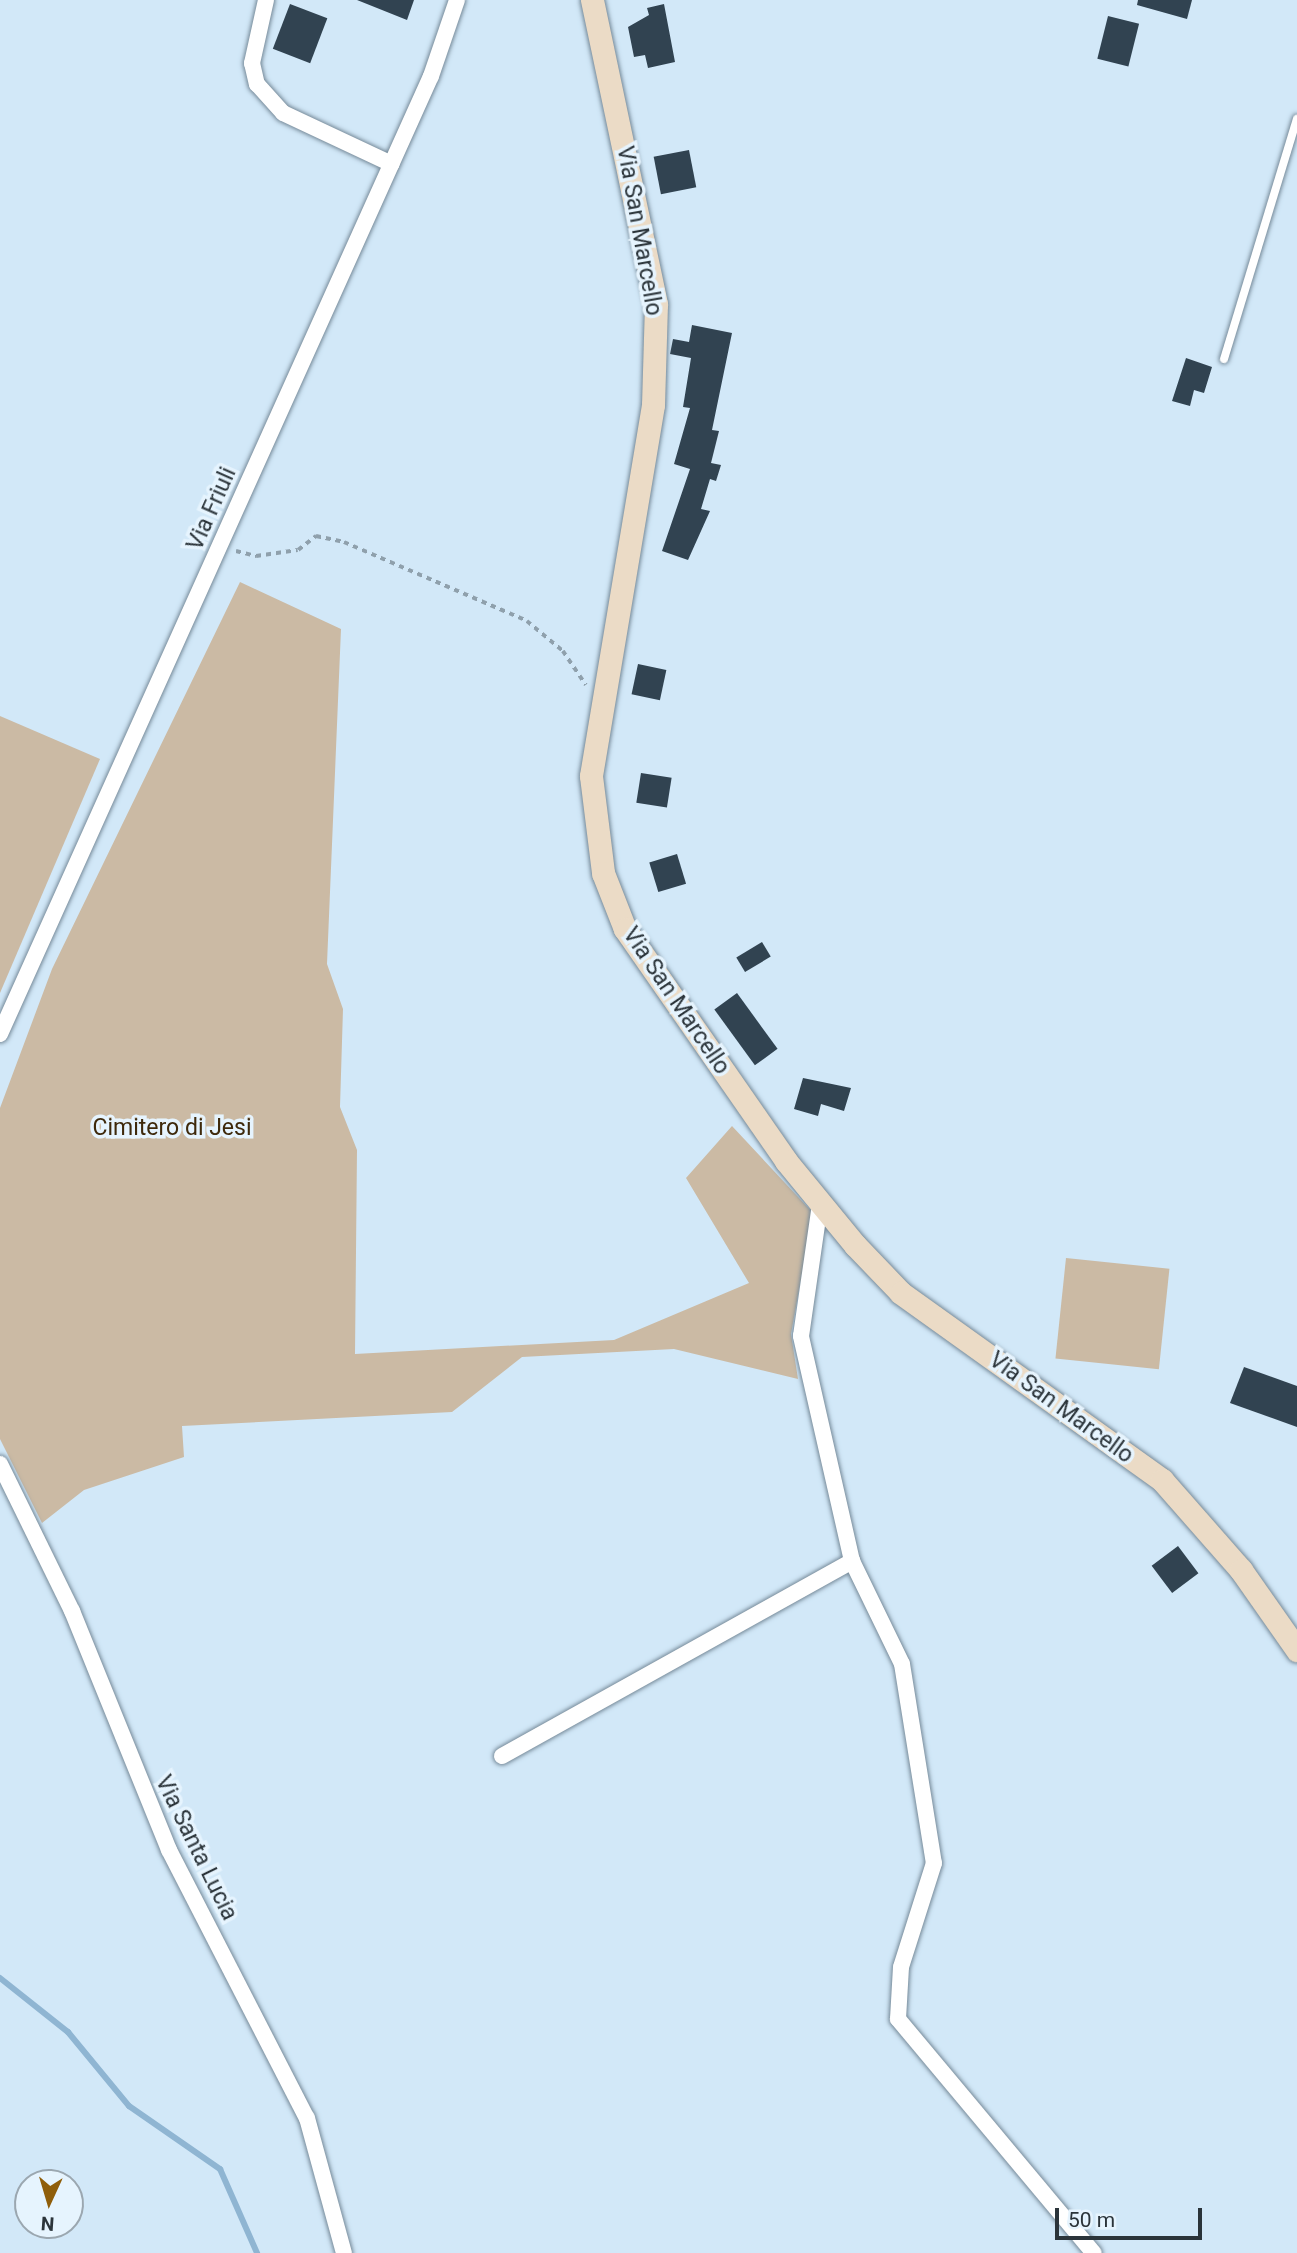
<!DOCTYPE html>
<html>
<head>
<meta charset="utf-8">
<style>
  body { margin:0 }
  #map { position:relative; width:1297px; height:2253px; overflow:hidden; background:#d2e8f8; font-family:Roboto,sans-serif }
  div>[style] { position:absolute }
  .green>* { inset:0; background:#cbbaa4; transform-origin:0 0 }
  .stream>* { height:6px; margin:-3px; padding:0 3px; transform-origin:3px; border-radius:3px; background:#8fb5d2 }
  .building>* { inset:0; background:#314351; transform-origin:0 0 }
  .path>* { height:3.5px; margin-top:-1.75px; transform-origin:0; background:repeating-linear-gradient(90deg,#8fa0ac 0 5px,transparent 0 10px) }
  .roads { filter:drop-shadow(0 0 2px #768a99) drop-shadow(0 0 2px #768a99) }
  .lane>* { height:8px; margin:-4px; padding:0 4px; transform-origin:4px; border-radius:4px; background:#fff }
  .street>* { height:16px; margin:-8px; padding:0 8px; transform-origin:8px; border-radius:8px; background:#fff }
  .secondary>* { height:23px; margin:-11.5px; padding:0 11.5px; transform-origin:11.5px; border-radius:11.5px; background:#ebdbc6 }
  span { translate:-50% -50%; white-space:nowrap; text-align:center; line-height:1.15; -webkit-text-stroke:7px #e6f4fe; paint-order:stroke }
  .street-label { font-size:23px; color:#2b343a }
  .park-label { font-size:23px; color:#3e290b }
  .north { position:absolute; left:14px; top:2169px; width:70px; height:70px; box-sizing:border-box; background:#e6f4fe; border:2px solid #9ba7b0; border-radius:50%; rotate:184deg; font-size:19px; font-weight:700; line-height:28px; text-align:center; color:#2b343a }
  .north::after { content:''; display:block; margin:auto; width:24px; height:32px; background:#8f5e0a; clip-path:polygon(50% 0,100% 100%,50% 72%,0 100%) }
  .scale { position:absolute; left:1055px; top:2208px; width:147px; height:32px; box-sizing:border-box; border:4px solid #2b343a; border-top:0; padding-left:9px; font-size:21px; line-height:24px; white-space:nowrap; color:#2b343a; -webkit-text-stroke:5px #e6f4fe; paint-order:stroke }
</style>
</head>
<body>
<div id="map">
  <div class="green">
    <div style="clip-path:polygon(240px 582px,341px 629px,327px 964px,343px 1009px,340px 1107px,357px 1150px,355px 1354px,614px 1340px,749px 1283px,686px 1178px,732px 1126px,813px 1213px,791px 1334px,798px 1379px,674px 1349px,522px 1357px,452px 1412px,182px 1426px,184px 1457px,84px 1490px,42px 1523px,0 1439px,0 1108px,52px 969px)"></div>
    <div style="clip-path:polygon(0 716px,100px 759px,0 993px)"></div>
    <div style="left:1066px;top:1258px;width:104px;height:101px;rotate:6deg"></div>
  </div>
  <div class="stream">
    <div style="left:0;top:1978px;width:87px;rotate:38.5deg"></div>
    <div style="left:68px;top:2032px;width:96px;rotate:50.5deg"></div>
    <div style="left:129px;top:2106px;width:111px;rotate:34.7deg"></div>
    <div style="left:220px;top:2169px;width:92px;rotate:66.2deg"></div>
  </div>
  <div class="building">
    <div style="clip-path:polygon(357px 0,414px 0,407px 20px)"></div>
    <div style="clip-path:polygon(1138px 0,1192px 0,1187px 19px,1137px 5px)"></div>
    <div style="left:290px;top:4px;width:40px;height:48px;rotate:21deg"></div>
    <div style="clip-path:polygon(664px 4px,675px 62px,648px 68px,645px 55px,634px 57px,628px 27px,649px 15px,647px 8px)"></div>
    <div style="left:1108px;top:16px;width:32px;height:44px;rotate:14deg"></div>
    <div style="left:689px;top:150px;width:38px;height:36px;rotate:79deg"></div>
    <div style="clip-path:polygon(692px 325px,732px 333px,712px 430px,719px 431px,711px 463px,721px 465px,716px 481px,710px 479px,701px 509px,710px 511px,688px 560px,662px 551px,690px 469px,674px 464px,690px 408px,683px 407px,691px 358px,670px 354px,673px 339px,689px 342px)"></div>
    <div style="clip-path:polygon(1186px 358px,1212px 367px,1204px 393px,1194px 390px,1190px 406px,1172px 401px)"></div>
    <div style="left:638px;top:664px;width:29px;height:31px;rotate:12deg"></div>
    <div style="left:641px;top:773px;width:31px;height:30px;rotate:9deg"></div>
    <div style="left:677px;top:854px;width:31px;height:29px;rotate:73deg"></div>
    <div style="left:762px;top:942px;width:17px;height:30px;rotate:59deg"></div>
    <div style="left:737px;top:993px;width:69px;height:28px;rotate:54deg"></div>
    <div style="clip-path:polygon(803px 1078px,851px 1088px,844px 1111px,821px 1104px,818px 1116px,794px 1109px)"></div>
    <div style="clip-path:polygon(1244px 1367px,1297px 1386px,1297px 1427px,1230px 1403px)"></div>
    <div style="left:1178px;top:1546px;width:34px;height:33px;rotate:53deg"></div>
  </div>
  <div class="path">
    <div style="left:236px;top:551px;width:21px;rotate:14deg"></div>
    <div style="left:256px;top:556px;width:42px;rotate:-8.1deg"></div>
    <div style="left:298px;top:550px;width:23px;rotate:-38deg"></div>
    <div style="left:316px;top:536px;width:29px;rotate:12deg"></div>
    <div style="left:344px;top:542px;width:199px;rotate:23.3deg"></div>
    <div style="left:527px;top:621px;width:47px;rotate:39.8deg"></div>
    <div style="left:563px;top:651px;width:41px;rotate:55.9deg"></div>
  </div>
  <div class="roads">
    <div class="lane">
      <div style="left:1224px;top:359px;width:251px;rotate:-73.1deg"></div>
    </div>
    <div class="street">
      <div style="left:266px;top:0;width:65px;rotate:102.5deg"></div>
      <div style="left:252px;top:63px;width:22px;rotate:77deg"></div>
      <div style="left:257px;top:84px;width:39px;rotate:48deg"></div>
      <div style="left:283px;top:113px;width:120px;rotate:25.1deg"></div>
      <div style="left:0;top:1034px;width:1050px;rotate:-65.78deg"></div>
      <div style="left:431px;top:76px;width:80px;rotate:-71.1deg"></div>
      <div style="left:0;top:1464px;width:164px;rotate:63.9deg"></div>
      <div style="left:72px;top:1611px;width:258px;rotate:67.9deg"></div>
      <div style="left:169px;top:1850px;width:301px;rotate:62.8deg"></div>
      <div style="left:307px;top:2118px;width:140px;rotate:74.7deg"></div>
      <div style="left:852px;top:1561px;width:114px;rotate:64.1deg"></div>
      <div style="left:902px;top:1664px;width:202px;rotate:80.9deg"></div>
      <div style="left:934px;top:1863px;width:109px;rotate:107.6deg"></div>
      <div style="left:901px;top:1967px;width:52px;rotate:93.3deg"></div>
      <div style="left:898px;top:2019px;width:305px;rotate:50.1deg"></div>
      <div style="left:502px;top:1756px;width:401px;rotate:-29.1deg"></div>
      <div style="left:852px;top:1561px;width:231px;rotate:-102.8deg"></div>
      <div style="left:801px;top:1336px;width:133px;rotate:-81.8deg"></div>
    </div>
    <div class="secondary">
      <div style="left:592px;top:0;width:311px;rotate:78.1deg"></div>
      <div style="left:656px;top:304px;width:101px;rotate:91.7deg"></div>
      <div style="left:653px;top:405px;width:376px;rotate:99.5deg"></div>
      <div style="left:591px;top:776px;width:98px;rotate:82.9deg"></div>
      <div style="left:603px;top:873px;width:60px;rotate:68.6deg"></div>
      <div style="left:625px;top:929px;width:282px;rotate:55.2deg"></div>
      <div style="left:786px;top:1161px;width:109px;rotate:50.6deg"></div>
      <div style="left:855px;top:1245px;width:66px;rotate:46.2deg"></div>
      <div style="left:901px;top:1293px;width:321px;rotate:35.6deg"></div>
      <div style="left:1162px;top:1480px;width:120px;rotate:48.7deg"></div>
      <div style="left:1241px;top:1570px;width:98px;rotate:55deg"></div>
    </div>
  </div>
  <div class="street-label">
    <span style="left:639px;top:231px;rotate:80deg">Via San Marcello</span>
    <span style="left:212px;top:509px;rotate:-66deg">Via Friuli</span>
    <span style="left:676px;top:1001px;rotate:56deg">Via San Marcello</span>
    <span style="left:1061px;top:1408px;rotate:36deg">Via San Marcello</span>
    <span style="left:196px;top:1848px;rotate:64deg">Via Santa Lucia</span>
  </div>
  <div class="park-label">
    <span style="left:172px;top:1128px">Cimitero di Jesi</span>
  </div>
  <div class="north">N</div>
  <div class="scale">50 m</div>
</div>
</body>
</html>
